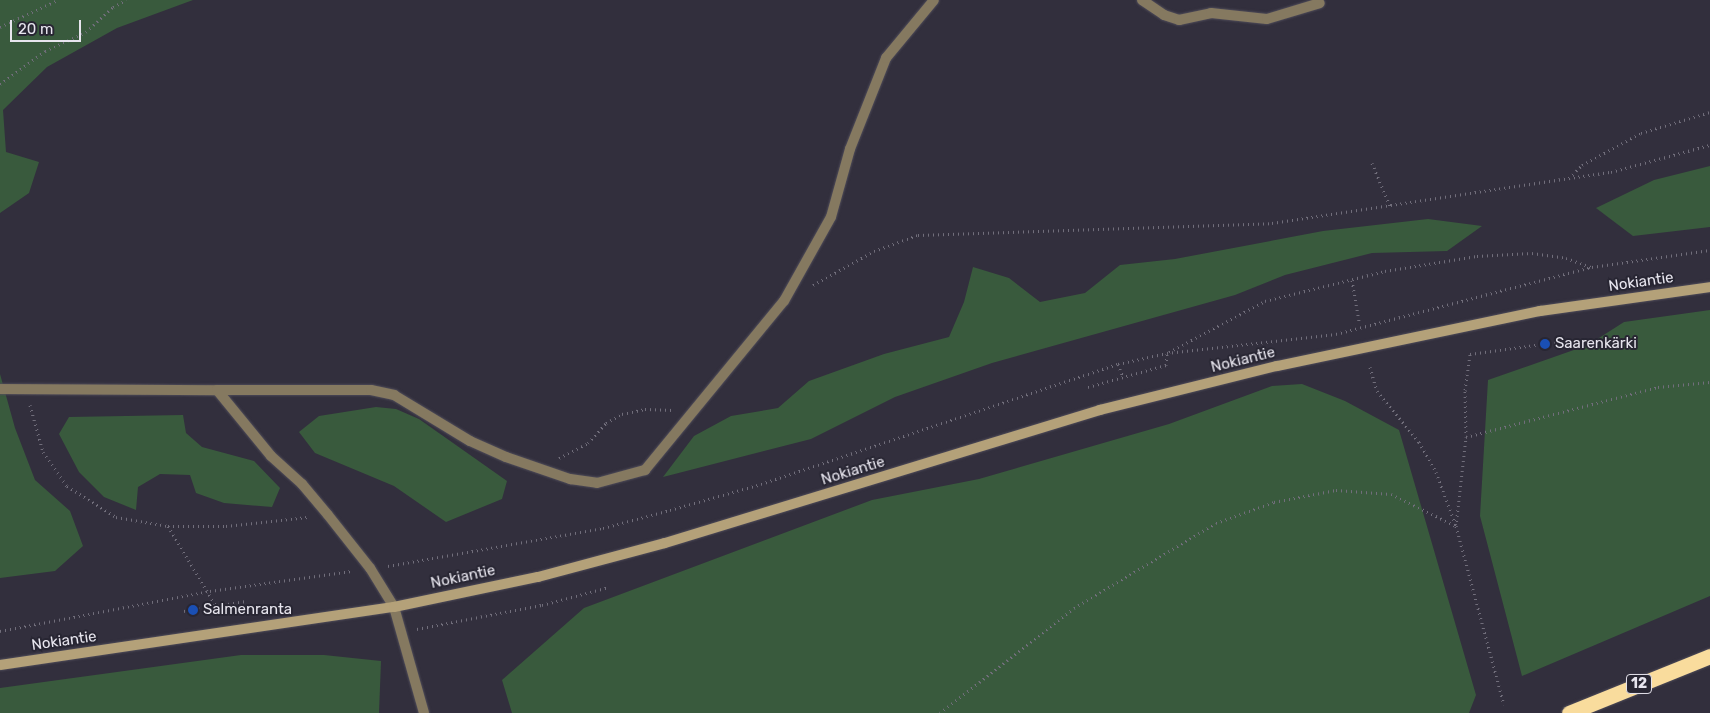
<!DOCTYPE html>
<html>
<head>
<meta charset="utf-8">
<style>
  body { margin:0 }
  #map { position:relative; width:1710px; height:713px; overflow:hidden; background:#322f3d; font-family:Rubik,sans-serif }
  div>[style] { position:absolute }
  .green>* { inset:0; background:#395a3d }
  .path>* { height:3px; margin-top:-1.5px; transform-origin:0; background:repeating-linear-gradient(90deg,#716e7b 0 1px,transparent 0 5px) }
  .roads { filter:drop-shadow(0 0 1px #4f4c59) drop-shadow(0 0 1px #4f4c59) }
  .service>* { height:10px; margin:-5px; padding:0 5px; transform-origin:5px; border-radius:5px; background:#857960 }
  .minor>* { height:10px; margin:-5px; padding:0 5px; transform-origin:5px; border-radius:5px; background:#857960 }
  .secondary>* { height:10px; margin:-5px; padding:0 5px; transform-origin:5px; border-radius:5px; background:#b4a179 }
  .motorway>* { height:15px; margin:-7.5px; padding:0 7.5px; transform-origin:7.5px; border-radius:7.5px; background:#f9dc9d }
  .dots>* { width:14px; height:14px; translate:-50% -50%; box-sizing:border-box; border:2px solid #282633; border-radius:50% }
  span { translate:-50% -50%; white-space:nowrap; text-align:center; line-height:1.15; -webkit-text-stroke:4px #282633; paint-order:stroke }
  .shield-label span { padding:1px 4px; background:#282633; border:1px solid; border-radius:4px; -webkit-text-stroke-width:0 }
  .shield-label { font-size:14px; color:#e7e5ee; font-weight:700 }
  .street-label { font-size:15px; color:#e7e5ee }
  .poi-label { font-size:15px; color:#e7e5ee }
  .left { translate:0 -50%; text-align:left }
  .scale { position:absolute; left:10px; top:20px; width:71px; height:22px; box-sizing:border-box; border:2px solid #e7e5ee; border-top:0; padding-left:6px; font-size:15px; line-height:18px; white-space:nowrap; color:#e7e5ee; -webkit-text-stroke:4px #282633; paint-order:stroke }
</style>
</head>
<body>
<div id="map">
  <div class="green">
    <div style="clip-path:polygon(0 0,193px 0,117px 28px,47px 67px,3px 110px,6px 152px,39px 162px,29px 193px,0 213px)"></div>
    <div style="clip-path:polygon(1710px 166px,1710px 227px,1633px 236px,1596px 208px,1654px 180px)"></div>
    <div style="clip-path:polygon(1428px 219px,1482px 226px,1447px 251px,1372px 253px,1285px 275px,1235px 295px,992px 363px,895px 397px,811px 439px,663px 477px,694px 436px,731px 416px,778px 408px,809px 381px,884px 354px,949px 337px,964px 302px,973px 267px,1009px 278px,1040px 302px,1085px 293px,1120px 265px,1175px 259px,1323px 231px)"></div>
    <div style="clip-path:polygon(1710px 310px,1710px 596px,1522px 676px,1480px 516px,1488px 380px,1588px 345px,1624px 322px)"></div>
    <div style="clip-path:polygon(0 374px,15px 428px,35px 480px,70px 511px,83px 546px,55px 571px,0 578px)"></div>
    <div style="clip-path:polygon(1302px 384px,1345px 401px,1399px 430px,1476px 695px,1469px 713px,512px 713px,502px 680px,584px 608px,872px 500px,979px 479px,1169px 424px,1272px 386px)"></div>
    <div style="clip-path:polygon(376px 407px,396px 409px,419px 419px,507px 481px,502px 499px,446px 522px,394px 486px,315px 453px,299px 432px,319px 416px)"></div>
    <div style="clip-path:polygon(183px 415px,186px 433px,202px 447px,254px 461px,280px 488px,272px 507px,224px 503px,196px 493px,190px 475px,160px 474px,138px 487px,136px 510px,104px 497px,79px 472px,59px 434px,69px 417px)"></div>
    <div style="clip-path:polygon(241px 655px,324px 655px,381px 661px,379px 713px,0 713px,0 688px)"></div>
  </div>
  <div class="path">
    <div style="left:0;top:27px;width:64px;rotate:-25deg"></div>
    <div style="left:0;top:84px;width:56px;rotate:-36.3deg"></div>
    <div style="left:45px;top:51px;width:45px;rotate:-24.9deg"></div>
    <div style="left:86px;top:32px;width:37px;rotate:-43deg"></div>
    <div style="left:113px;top:7px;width:15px;rotate:-28deg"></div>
    <div style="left:1372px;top:163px;width:47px;rotate:67.3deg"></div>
    <div style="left:1569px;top:178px;width:18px;rotate:-45deg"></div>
    <div style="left:1582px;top:165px;width:67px;rotate:-28.5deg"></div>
    <div style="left:1641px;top:133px;width:72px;rotate:-16.9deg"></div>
    <div style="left:1352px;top:280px;width:42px;rotate:80.3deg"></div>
    <div style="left:813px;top:285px;width:70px;rotate:-29.1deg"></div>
    <div style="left:874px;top:251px;width:47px;rotate:-20deg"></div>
    <div style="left:918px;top:235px;width:354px;rotate:-1.9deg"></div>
    <div style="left:1272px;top:223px;width:343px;rotate:-8.6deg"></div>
    <div style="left:1611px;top:172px;width:103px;rotate:-15.3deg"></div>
    <div style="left:1169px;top:352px;width:109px;rotate:-28deg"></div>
    <div style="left:1265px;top:301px;width:124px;rotate:-14deg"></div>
    <div style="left:1385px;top:271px;width:93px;rotate:-9.3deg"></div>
    <div style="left:1477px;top:256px;width:55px;rotate:-3.1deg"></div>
    <div style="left:1532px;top:253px;width:34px;rotate:8deg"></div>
    <div style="left:1566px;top:258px;width:27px;rotate:20deg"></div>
    <div style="left:1118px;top:364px;width:14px;rotate:69deg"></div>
    <div style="left:1370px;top:367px;width:25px;rotate:74deg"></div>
    <div style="left:1377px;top:391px;width:66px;rotate:50.5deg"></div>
    <div style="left:1419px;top:442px;width:34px;rotate:60deg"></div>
    <div style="left:1436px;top:472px;width:58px;rotate:69.7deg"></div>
    <div style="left:1456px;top:526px;width:185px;rotate:75deg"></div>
    <div style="left:1088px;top:387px;width:81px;rotate:-15.8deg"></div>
    <div style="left:1166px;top:365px;width:12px;rotate:-85deg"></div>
    <div style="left:30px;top:405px;width:49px;rotate:74.5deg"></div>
    <div style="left:43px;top:452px;width:42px;rotate:54.8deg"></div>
    <div style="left:67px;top:486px;width:58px;rotate:32.3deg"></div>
    <div style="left:116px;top:517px;width:53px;rotate:9.8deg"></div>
    <div style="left:168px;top:526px;width:58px"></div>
    <div style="left:226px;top:526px;width:82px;rotate:-6.3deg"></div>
    <div style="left:1466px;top:437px;width:198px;rotate:-14.6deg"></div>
    <div style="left:1658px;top:387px;width:52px;rotate:-5.5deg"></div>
    <div style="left:559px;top:458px;width:33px;rotate:-27deg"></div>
    <div style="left:588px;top:443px;width:27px;rotate:-48deg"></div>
    <div style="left:606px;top:423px;width:18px;rotate:-29deg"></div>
    <div style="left:622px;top:414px;width:24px;rotate:-12deg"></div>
    <div style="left:645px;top:409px;width:28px;rotate:2deg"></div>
    <div style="left:168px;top:526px;width:93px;rotate:59deg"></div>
    <div style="left:388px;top:566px;width:218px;rotate:-10deg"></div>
    <div style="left:603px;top:528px;width:69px;rotate:-15deg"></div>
    <div style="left:670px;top:510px;width:95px;rotate:-15.9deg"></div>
    <div style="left:761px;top:484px;width:377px;rotate:-18.6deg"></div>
    <div style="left:1118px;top:364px;width:50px;rotate:-12.7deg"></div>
    <div style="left:1167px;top:353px;width:170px;rotate:-6.4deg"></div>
    <div style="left:1336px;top:334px;width:265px;rotate:-14.7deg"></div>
    <div style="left:1592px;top:267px;width:119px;rotate:-8.2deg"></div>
    <div style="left:184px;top:611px;width:63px;rotate:-9.2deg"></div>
    <div style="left:417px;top:629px;width:127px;rotate:-10.9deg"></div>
    <div style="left:542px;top:605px;width:69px;rotate:-15deg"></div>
    <div style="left:0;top:631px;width:214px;rotate:-10.8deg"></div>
    <div style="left:210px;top:591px;width:143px;rotate:-8deg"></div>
    <div style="left:940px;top:713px;width:170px;rotate:-38.1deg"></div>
    <div style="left:1074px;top:608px;width:165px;rotate:-30.9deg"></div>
    <div style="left:1216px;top:523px;width:62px;rotate:-19.9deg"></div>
    <div style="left:1274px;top:502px;width:63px;rotate:-11deg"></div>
    <div style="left:1336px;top:490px;width:55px;rotate:4.2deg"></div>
    <div style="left:1391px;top:494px;width:72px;rotate:26.2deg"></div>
    <div style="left:1456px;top:526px;width:90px;rotate:-83.6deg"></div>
    <div style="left:1466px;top:437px;width:47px;rotate:-91.2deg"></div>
    <div style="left:1465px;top:390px;width:36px;rotate:-82deg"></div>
    <div style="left:1470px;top:354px;width:87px;rotate:-7.9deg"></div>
  </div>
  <div class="roads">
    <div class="service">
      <div style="left:1142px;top:0;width:27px;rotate:34deg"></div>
      <div style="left:1164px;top:15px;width:16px;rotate:18deg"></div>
      <div style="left:1179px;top:20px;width:33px;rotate:-12deg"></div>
      <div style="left:1211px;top:13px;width:56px;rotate:6.1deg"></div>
      <div style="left:1267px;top:19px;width:55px;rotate:-16.8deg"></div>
      <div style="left:0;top:389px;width:217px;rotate:0.3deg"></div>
      <div style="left:217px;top:390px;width:85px;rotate:50.7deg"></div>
      <div style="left:271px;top:456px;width:42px;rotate:42.1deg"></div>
      <div style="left:302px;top:484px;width:40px;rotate:50deg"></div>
      <div style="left:328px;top:515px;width:68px;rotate:51.6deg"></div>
      <div style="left:370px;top:568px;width:46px;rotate:58.4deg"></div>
      <div style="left:217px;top:390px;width:154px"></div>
      <div style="left:371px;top:390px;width:24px;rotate:12deg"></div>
      <div style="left:394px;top:395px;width:89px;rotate:31.2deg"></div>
      <div style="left:470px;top:441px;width:39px;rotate:24deg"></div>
      <div style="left:506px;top:457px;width:68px;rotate:19deg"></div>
      <div style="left:570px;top:479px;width:27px;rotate:8deg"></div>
      <div style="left:597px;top:483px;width:50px;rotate:-15.2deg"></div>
      <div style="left:645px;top:470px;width:219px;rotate:-50.6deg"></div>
      <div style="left:784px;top:301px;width:96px;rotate:-60.8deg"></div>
      <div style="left:831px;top:217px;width:71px;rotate:-74.4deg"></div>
      <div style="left:850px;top:149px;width:98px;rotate:-68.4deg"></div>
      <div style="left:886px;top:58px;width:75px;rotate:-50.4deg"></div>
    </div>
    <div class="minor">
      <div style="left:394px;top:607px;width:110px;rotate:74.2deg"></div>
    </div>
    <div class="secondary">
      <div style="left:0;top:665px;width:398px;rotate:-8.4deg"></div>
      <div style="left:394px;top:607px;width:147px;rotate:-11.8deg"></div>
      <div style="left:538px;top:577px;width:131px;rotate:-15deg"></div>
      <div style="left:665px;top:543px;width:455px;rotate:-17deg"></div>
      <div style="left:1100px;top:410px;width:182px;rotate:-14deg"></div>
      <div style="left:1277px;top:366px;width:269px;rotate:-11.8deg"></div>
      <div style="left:1540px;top:311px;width:172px;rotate:-8deg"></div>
    </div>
    <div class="motorway">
      <div style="left:1569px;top:713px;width:152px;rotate:-22deg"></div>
    </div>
  </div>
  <div class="dots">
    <div style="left:1545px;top:344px;background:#1a4fb4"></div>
    <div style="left:193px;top:610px;background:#1a4fb4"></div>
  </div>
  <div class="shield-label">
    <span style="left:1639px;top:684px">12</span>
  </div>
  <div class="street-label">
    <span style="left:1641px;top:282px;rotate:-8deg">Nokiantie</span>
    <span style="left:1243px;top:360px;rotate:-14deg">Nokiantie</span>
    <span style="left:853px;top:471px;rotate:-17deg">Nokiantie</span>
    <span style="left:463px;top:577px;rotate:-12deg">Nokiantie</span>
    <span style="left:64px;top:641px;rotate:-8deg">Nokiantie</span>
  </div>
  <div class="poi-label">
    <span class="left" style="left:1555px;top:344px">Saarenkärki</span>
    <span class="left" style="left:203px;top:610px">Salmenranta</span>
  </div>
  <div class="scale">20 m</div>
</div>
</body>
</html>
